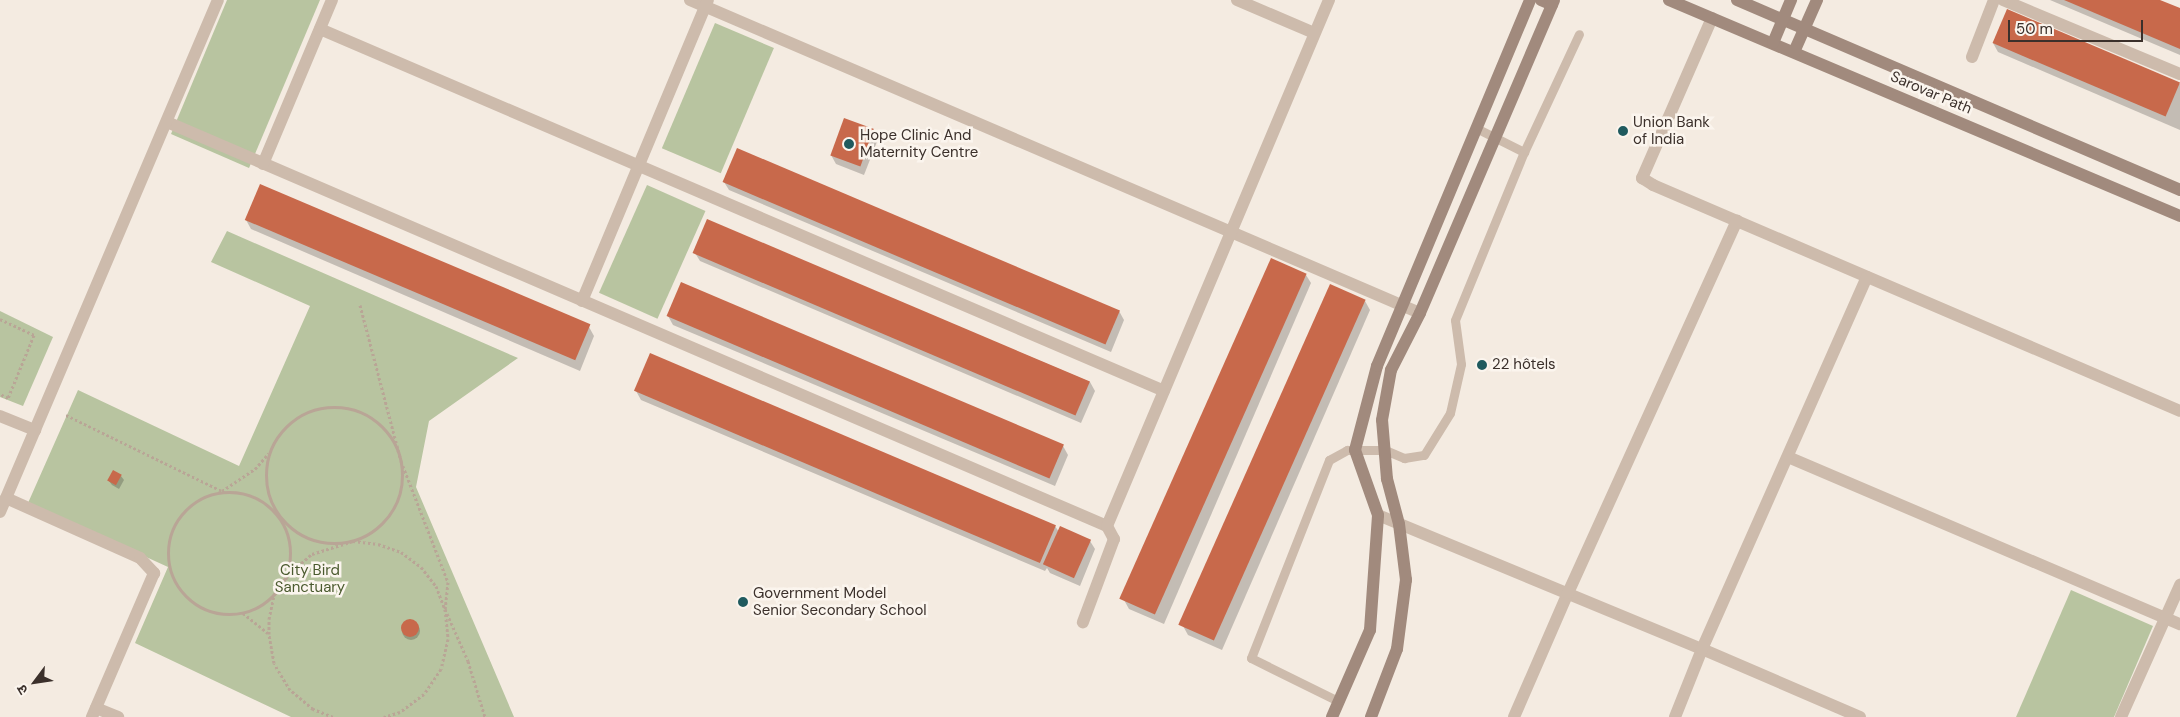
<!DOCTYPE html>
<html>
<head>
<meta charset="utf-8">
<style>
  body { margin:0 }
  #map { position:relative; width:2180px; height:717px; overflow:hidden; background:#f4ebe1; font-family:"DM Sans","Noto Sans Devanagari",sans-serif }
  div>[style] { position:absolute }
  .green>* { inset:0; background:#b8c4a0; transform-origin:0 0 }
  .shadow>* { inset:0; background:#0003 }
  .round { border-radius:50% }
  .building>* { inset:0; background:#c8694b; transform-origin:0 0 }
  .path>* { height:3px; margin-top:-1.5px; transform-origin:0; background:repeating-linear-gradient(90deg,#b9a596 0 2.5px,transparent 0 5px) }
  .path>.ring { margin:-1.5px; padding:0; box-sizing:content-box; background:none; border:3px solid #b9a596; border-radius:50% }
  .lane>* { height:9px; margin:-4.5px; padding:0 4.5px; transform-origin:4.5px; border-radius:4.5px; background:#cdbbac }
  .street>* { height:12px; margin:-6px; padding:0 6px; transform-origin:6px; border-radius:6px; background:#cdbbac }
  .secondary>* { height:12px; margin:-6px; padding:0 6px; transform-origin:6px; border-radius:6px; background:#a18a7d }
  .dots>* { width:14px; height:14px; translate:-50% -50%; box-sizing:border-box; border:2px solid #fbf5ee; border-radius:50% }
  span { translate:-50% -50%; white-space:nowrap; text-align:center; line-height:1.15; -webkit-text-stroke:5px #fbf5ee; paint-order:stroke }
  .street-label { font-size:15px; color:#3b302b }
  .poi-label { font-size:15px; color:#3b302b }
  .left { translate:0 -50%; text-align:left }
  .park-label { font-size:15px; color:#4a5a2e }
  .north { position:absolute; left:10px; top:657px; width:50px; height:50px; -webkit-text-stroke:4px #fbf5ee; paint-order:stroke; rotate:239deg; font-size:14px; font-weight:700; line-height:20px; text-align:center; color:#3b302b }
  .north::after { content:''; display:block; margin:auto; width:18px; height:22px; background:#3b302b; clip-path:polygon(50% 0,100% 100%,50% 72%,0 100%) }
  .scale { position:absolute; left:2008px; top:20px; width:135px; height:22px; box-sizing:border-box; border:2px solid #3b302b; border-top:0; padding-left:6px; font-size:15px; line-height:18px; white-space:nowrap; color:#3b302b; -webkit-text-stroke:4px #fbf5ee; paint-order:stroke }
</style>
</head>
<body>
<div id="map">
  <div class="green">
    <div style="clip-path:polygon(227px 0,320px 0,249px 168px,171px 134px)"></div>
    <div style="left:715px;top:23px;width:64px;height:136px;rotate:23deg"></div>
    <div style="left:647px;top:185px;width:64px;height:118px;rotate:24deg"></div>
    <div style="clip-path:polygon(227px 231px,518px 358px,429px 421px,416px 487px,514px 717px,291px 717px,135px 643px,168px 567px,28px 503px,78px 390px,239px 466px,310px 306px,211px 262px)"></div>
    <div style="clip-path:polygon(0 311px,53px 337px,23px 406px,0 397px)"></div>
    <div style="clip-path:polygon(2071px 590px,2153px 626px,2114px 717px,2016px 717px)"></div>
  </div>
  <div class="shadow">
    <div style="clip-path:polygon(2050px 0,2157px 0,2180px 10px,2180px 55px)"></div>
    <div style="clip-path:polygon(1993px 43px,2180px 84px,2180px 130px,1998px 52px)"></div>
    <div style="clip-path:polygon(873px 130px,878px 139px,864px 175px,836px 164px,831px 155px)"></div>
    <div style="clip-path:polygon(724px 182px,1119px 311px,1124px 320px,1111px 352px,729px 190px)"></div>
    <div style="clip-path:polygon(246px 220px,589px 327px,594px 336px,580px 371px,251px 229px)"></div>
    <div style="clip-path:polygon(708px 221px,1090px 382px,1095px 391px,1081px 423px,700px 261px,695px 253px)"></div>
    <div style="clip-path:polygon(1306px 275px,1311px 283px,1164px 624px,1129px 609px,1124px 600px)"></div>
    <div style="clip-path:polygon(1365px 301px,1370px 310px,1222px 650px,1188px 635px,1183px 626px)"></div>
    <div style="clip-path:polygon(668px 316px,1063px 446px,1068px 455px,1055px 486px,673px 325px)"></div>
    <div style="clip-path:polygon(636px 391px,1055px 526px,1059px 532px,1090px 541px,1095px 549px,1080px 586px,1050px 573px,1047px 568px,1045px 571px,641px 400px)"></div>
    <div style="clip-path:polygon(121px 476px,124px 480px,119px 489px,112px 485px,109px 481px)"></div>
    <div class="round" style="left:402px;top:622px;width:18px;height:18px"></div>
  </div>
  <div class="building">
    <div style="clip-path:polygon(2064px 0,2160px 0,2180px 8px,2180px 49px)"></div>
    <div style="left:2007px;top:9px;width:188px;height:37px;rotate:23deg"></div>
    <div style="left:844px;top:118px;width:32px;height:40px;rotate:20deg"></div>
    <div style="left:737px;top:148px;width:416px;height:37px;rotate:23deg"></div>
    <div style="left:260px;top:184px;width:359px;height:39px;rotate:23deg"></div>
    <div style="left:707px;top:219px;width:416px;height:37px;rotate:23deg"></div>
    <div style="left:1271px;top:258px;width:39px;height:373px;rotate:24deg"></div>
    <div style="left:681px;top:282px;width:416px;height:37px;rotate:23deg"></div>
    <div style="left:1330px;top:284px;width:39px;height:373px;rotate:24deg"></div>
    <div style="left:650px;top:353px;width:441px;height:41px;rotate:23deg"></div>
    <div style="left:113px;top:470px;width:10px;height:12px;rotate:29deg"></div>
    <div style="left:1060px;top:526px;width:34px;height:42px;rotate:24deg"></div>
    <div class="round" style="left:401px;top:619px;width:18px;height:18px"></div>
  </div>
  <div class="path">
    <div style="left:360px;top:305px;width:161px;rotate:75.3deg"></div>
    <div style="left:401px;top:461px;width:130px;rotate:68.8deg"></div>
    <div style="left:448px;top:582px;width:27px;rotate:96deg"></div>
    <div style="left:445px;top:609px;width:57px;rotate:66.1deg"></div>
    <div style="left:468px;top:661px;width:59px;rotate:73.1deg"></div>
    <div style="left:0;top:319px;width:38px;rotate:25deg"></div>
    <div style="left:34px;top:335px;width:68px;rotate:112.4deg"></div>
    <div style="left:8px;top:398px;width:9px;rotate:-153deg"></div>
    <div class="ring" style="left:266px;top:407px;width:133px;height:133px"></div>
    <div style="left:66px;top:415px;width:174px;rotate:26deg"></div>
    <div style="left:222px;top:491px;width:40px;rotate:-34deg"></div>
    <div style="left:255px;top:469px;width:21px;rotate:-49deg"></div>
    <div class="ring" style="left:168px;top:492px;width:119px;height:119px"></div>
    <div style="left:243px;top:613px;width:32px;rotate:39deg"></div>
    <div style="left:333px;top:717px;width:22px;rotate:-158deg"></div>
    <div style="left:313px;top:709px;width:30px;rotate:-140deg"></div>
    <div style="left:290px;top:690px;width:31px;rotate:-121deg"></div>
    <div style="left:274px;top:663px;width:29px;rotate:-100deg"></div>
    <div style="left:269px;top:634px;width:15px;rotate:-90deg"></div>
    <div style="left:269px;top:619px;width:25px;rotate:-78deg"></div>
    <div style="left:274px;top:595px;width:27px;rotate:-54deg"></div>
    <div style="left:290px;top:573px;width:29px;rotate:-41deg"></div>
    <div style="left:312px;top:554px;width:43px;rotate:-17.6deg"></div>
    <div style="left:353px;top:541px;width:25px;rotate:7deg"></div>
    <div style="left:378px;top:544px;width:24px;rotate:19deg"></div>
    <div style="left:401px;top:552px;width:25px;rotate:37deg"></div>
    <div style="left:421px;top:567px;width:24px;rotate:52deg"></div>
    <div style="left:436px;top:586px;width:25px;rotate:69deg"></div>
    <div style="left:445px;top:609px;width:30px;rotate:84deg"></div>
    <div style="left:448px;top:639px;width:31px;rotate:103deg"></div>
    <div style="left:441px;top:669px;width:30px;rotate:124deg"></div>
    <div style="left:424px;top:694px;width:30px;rotate:143deg"></div>
    <div style="left:400px;top:712px;width:17px;rotate:163deg"></div>
  </div>
  <div class="lane">
    <div style="left:1476px;top:128px;width:54px;rotate:26.6deg"></div>
    <div style="left:1524px;top:152px;width:130px;rotate:-65deg"></div>
    <div style="left:1338px;top:701px;width:97px;rotate:-153.7deg"></div>
    <div style="left:1251px;top:658px;width:213px;rotate:-68.5deg"></div>
    <div style="left:1329px;top:460px;width:21px;rotate:-29deg"></div>
    <div style="left:1347px;top:450px;width:38px"></div>
    <div style="left:1385px;top:450px;width:21px;rotate:23deg"></div>
    <div style="left:1404px;top:458px;width:20px;rotate:-9deg"></div>
    <div style="left:1424px;top:455px;width:49px;rotate:-58.2deg"></div>
    <div style="left:1450px;top:413px;width:50px;rotate:-77.3deg"></div>
    <div style="left:1461px;top:364px;width:44px;rotate:-97.8deg"></div>
    <div style="left:1455px;top:320px;width:182px;rotate:-67.7deg"></div>
  </div>
  <div class="street">
    <div style="left:690px;top:0;width:794px;rotate:23.21deg"></div>
    <div style="left:1237px;top:0;width:84px;rotate:23.2deg"></div>
    <div style="left:2003px;top:0;width:192px;rotate:22.7deg"></div>
    <div style="left:1712px;top:18px;width:175px;rotate:113.6deg"></div>
    <div style="left:1642px;top:178px;width:13px;rotate:32deg"></div>
    <div style="left:1653px;top:185px;width:573px;rotate:23.21deg"></div>
    <div style="left:320px;top:29px;width:918px;rotate:23.21deg"></div>
    <div style="left:1972px;top:57px;width:61px;rotate:-68.9deg"></div>
    <div style="left:167px;top:122px;width:1023px;rotate:23.26deg"></div>
    <div style="left:1107px;top:526px;width:15px;rotate:62deg"></div>
    <div style="left:1114px;top:539px;width:89px;rotate:110.5deg"></div>
    <div style="left:263px;top:164px;width:178px;rotate:-67.2deg"></div>
    <div style="left:582px;top:301px;width:326px;rotate:-67.3deg"></div>
    <div style="left:0;top:416px;width:38px;rotate:22deg"></div>
    <div style="left:1788px;top:457px;width:426px;rotate:23.1deg"></div>
    <div style="left:6px;top:498px;width:147px;rotate:24.1deg"></div>
    <div style="left:140px;top:558px;width:21px;rotate:47deg"></div>
    <div style="left:154px;top:573px;width:157px;rotate:113.3deg"></div>
    <div style="left:0;top:512px;width:556px;rotate:-66.94deg"></div>
    <div style="left:1378px;top:515px;width:351px;rotate:22.5deg"></div>
    <div style="left:1702px;top:649px;width:172px;rotate:23.3deg"></div>
    <div style="left:1107px;top:526px;width:571px;rotate:-67.12deg"></div>
    <div style="left:96px;top:708px;width:24px;rotate:22deg"></div>
    <div style="left:1514px;top:717px;width:135px;rotate:-66.5deg"></div>
    <div style="left:1568px;top:593px;width:409px;rotate:-65.6deg"></div>
    <div style="left:1675px;top:717px;width:73px;rotate:-68.3deg"></div>
    <div style="left:1702px;top:649px;width:407px;rotate:-66.1deg"></div>
    <div style="left:2121px;top:717px;width:145px;rotate:-65.9deg"></div>
  </div>
  <div class="secondary">
    <div style="left:1541px;top:0;width:12px;rotate:24deg"></div>
    <div style="left:1669px;top:0;width:555px;rotate:22.91deg"></div>
    <div style="left:1737px;top:0;width:482px;rotate:23.2deg"></div>
    <div style="left:1773px;top:43px;width:47px;rotate:-67.3deg"></div>
    <div style="left:1794px;top:52px;width:57px;rotate:-66.1deg"></div>
    <div style="left:1332px;top:717px;width:95px;rotate:-66.4deg"></div>
    <div style="left:1370px;top:630px;width:115px;rotate:-86deg"></div>
    <div style="left:1378px;top:515px;width:69px;rotate:-109.5deg"></div>
    <div style="left:1355px;top:450px;width:87px;rotate:-75.3deg"></div>
    <div style="left:1377px;top:366px;width:397px;rotate:-67.3deg"></div>
    <div style="left:1371px;top:717px;width:73px;rotate:-69.1deg"></div>
    <div style="left:1397px;top:649px;width:70px;rotate:-82.6deg"></div>
    <div style="left:1406px;top:580px;width:56px;rotate:-97.1deg"></div>
    <div style="left:1399px;top:524px;width:47px;rotate:-104.9deg"></div>
    <div style="left:1387px;top:479px;width:59px;rotate:-94.8deg"></div>
    <div style="left:1382px;top:420px;width:51px;rotate:-79.8deg"></div>
    <div style="left:1391px;top:370px;width:64px;rotate:-63deg"></div>
    <div style="left:1420px;top:313px;width:340px;rotate:-66.8deg"></div>
  </div>
  <div class="dots">
    <div style="left:1623px;top:131px;background:#1f5a5e"></div>
    <div style="left:849px;top:144px;background:#1f5a5e"></div>
    <div style="left:1482px;top:365px;background:#1f5a5e"></div>
    <div style="left:743px;top:602px;background:#1f5a5e"></div>
  </div>
  <div class="street-label">
    <span style="left:1931px;top:93px;rotate:23deg">Sarovar Path</span>
  </div>
  <div class="poi-label">
    <span class="left" style="left:1633px;top:131px">Union Bank<br>of India</span>
    <span class="left" style="left:860px;top:144px">Hope Clinic And<br>Maternity Centre</span>
    <span class="left" style="left:1492px;top:365px">22 hôtels</span>
    <span class="left" style="left:753px;top:602px">Government Model<br>Senior Secondary School</span>
  </div>
  <div class="park-label">
    <span style="left:310px;top:579px">City Bird<br>Sanctuary</span>
  </div>
  <div class="north">उ</div>
  <div class="scale">50 m</div>
</div>
</body>
</html>
